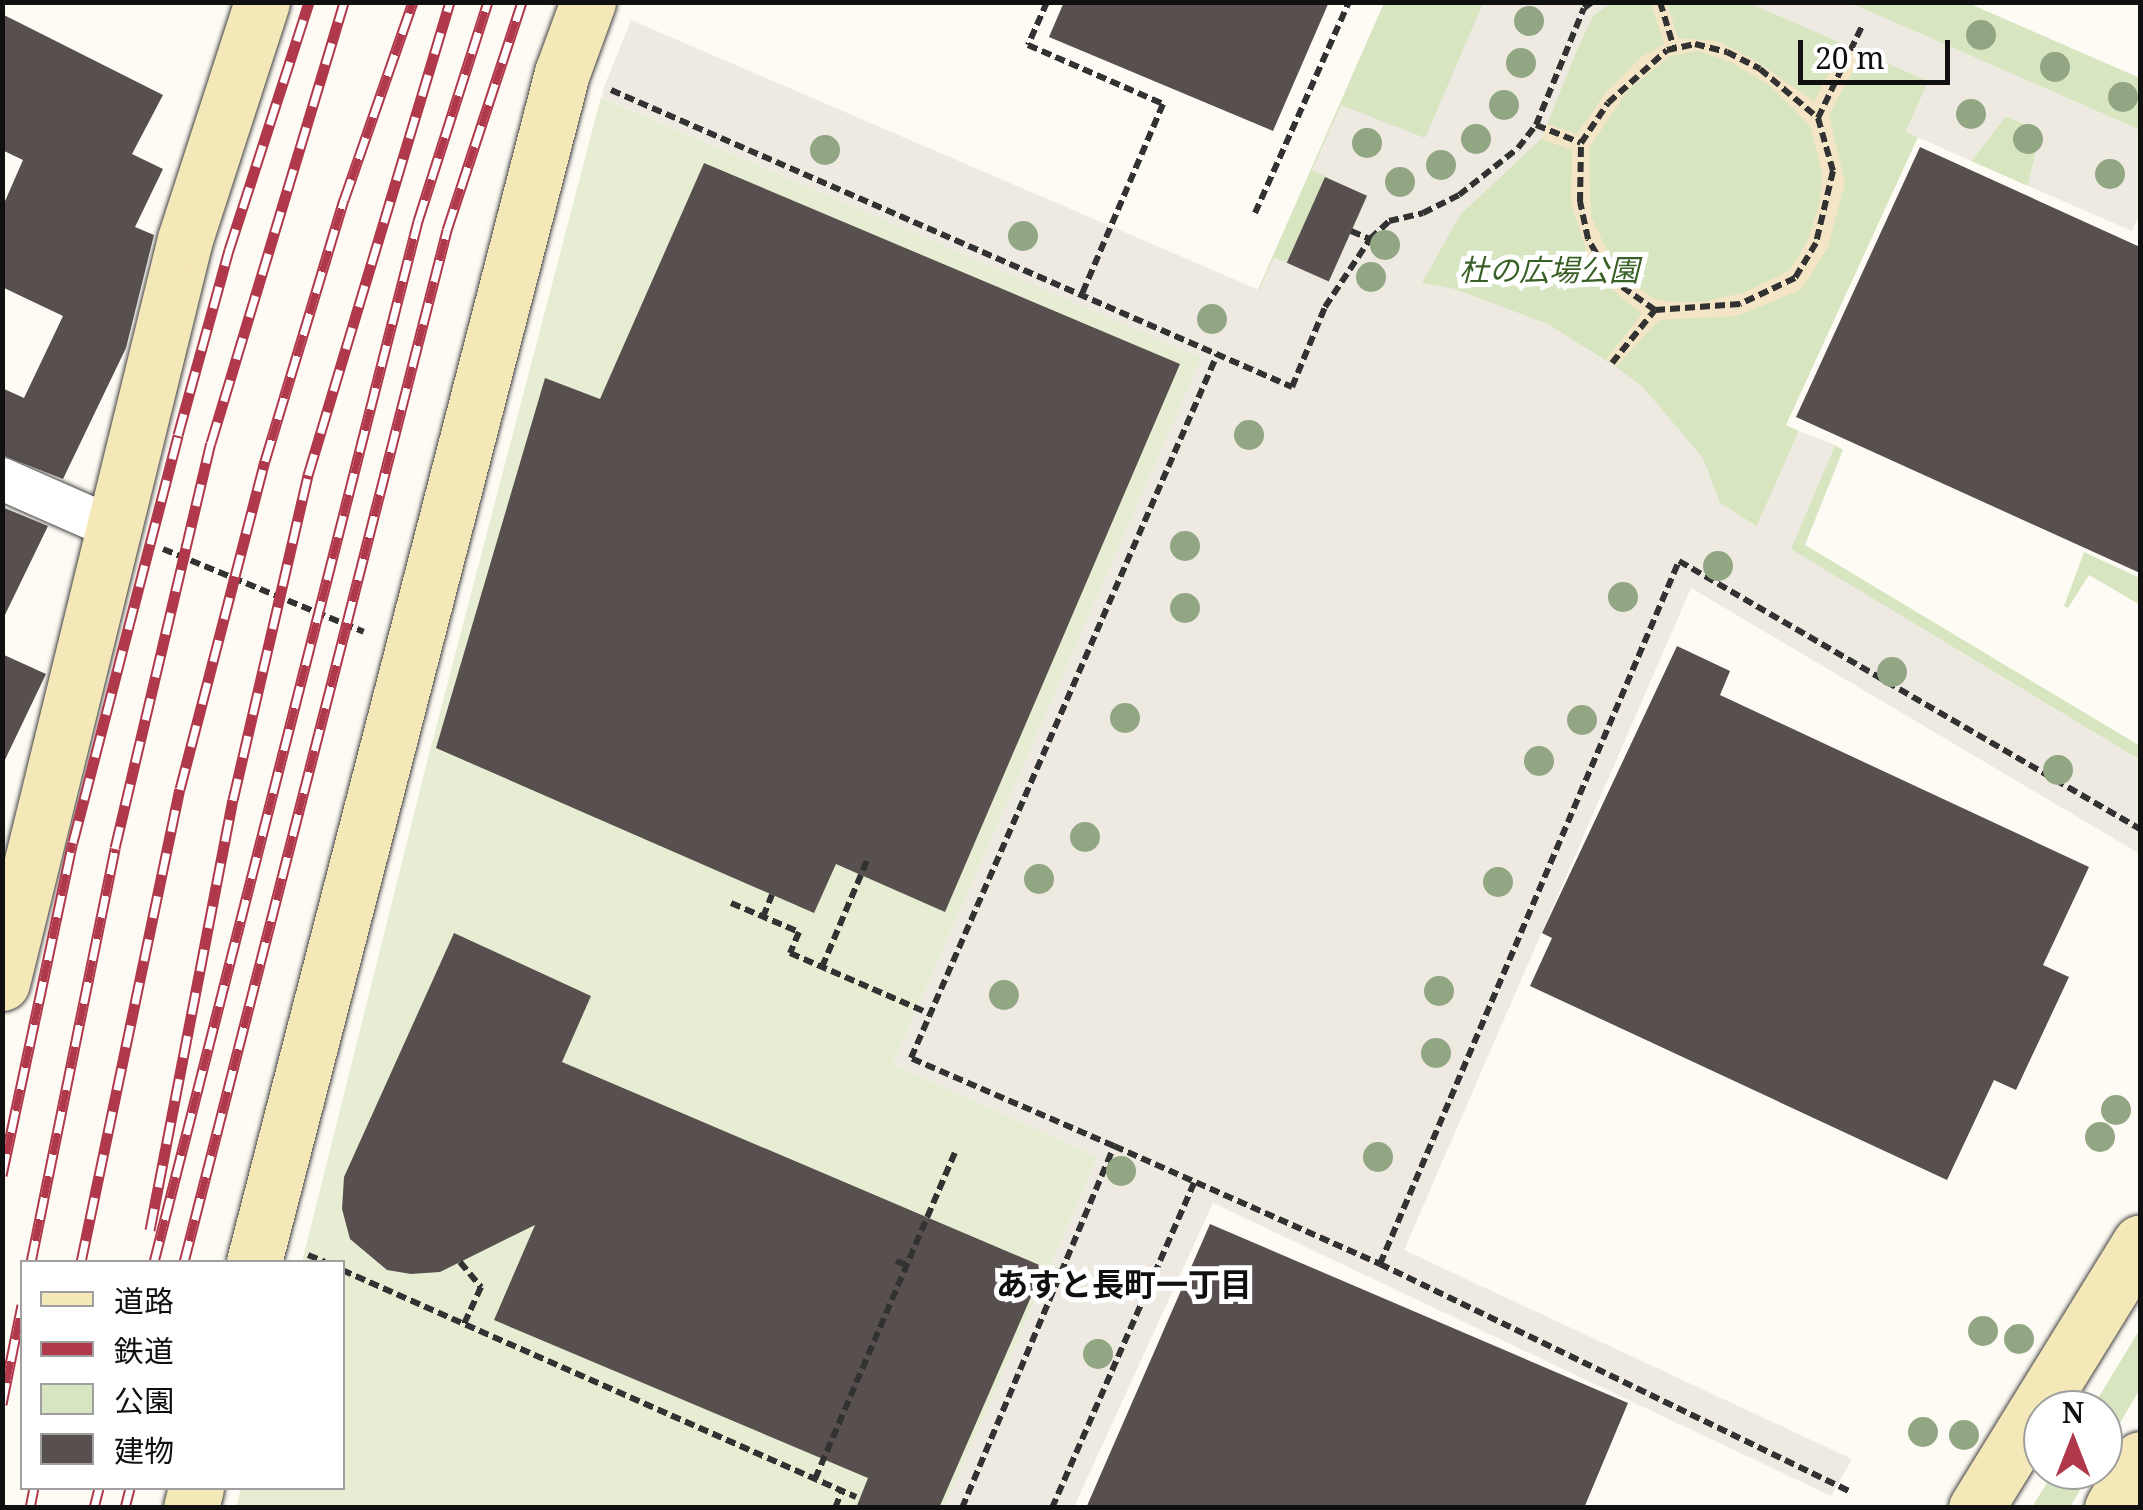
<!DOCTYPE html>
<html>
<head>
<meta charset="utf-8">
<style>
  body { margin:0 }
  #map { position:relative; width:2143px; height:1510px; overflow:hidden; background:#fefbf4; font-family:"Noto Serif","Noto Sans JP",serif }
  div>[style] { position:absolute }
  .green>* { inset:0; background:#d7e5c1 }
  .sand>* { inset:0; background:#f4e5c6 }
  .pitch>* { inset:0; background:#e7edd2 }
  .plaza>* { inset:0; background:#eeeae2 }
  .building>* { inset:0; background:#57504e; transform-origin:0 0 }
  .path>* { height:6px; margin-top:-3px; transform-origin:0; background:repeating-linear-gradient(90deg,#323232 0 10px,transparent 0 15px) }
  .roads { filter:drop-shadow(0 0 2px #434343) drop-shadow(0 0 2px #434343) }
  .street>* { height:42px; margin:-21px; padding:0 21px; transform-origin:21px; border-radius:21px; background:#fff }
  .secondary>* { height:55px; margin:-27.5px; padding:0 27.5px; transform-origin:27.5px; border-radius:27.5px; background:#f5e8b8 }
  .rail>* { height:11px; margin-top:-5.5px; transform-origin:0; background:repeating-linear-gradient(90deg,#fff 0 22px,#b0384b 0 44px); box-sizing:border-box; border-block:2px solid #b0384b }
  .trees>* { width:30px; height:30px; margin:-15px; border-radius:50%; background:#92a683 }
  span { translate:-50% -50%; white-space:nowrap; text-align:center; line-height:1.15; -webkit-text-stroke:10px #fff; paint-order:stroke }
  .park-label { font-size:30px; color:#396127; font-style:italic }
  .neighbourhood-label { font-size:32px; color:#101010; font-weight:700 }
  .frame { position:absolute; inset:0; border:5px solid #101010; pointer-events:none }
  .legend { position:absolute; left:20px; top:1260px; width:325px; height:230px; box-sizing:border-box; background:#fff; border:2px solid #9f9f9f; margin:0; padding:12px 18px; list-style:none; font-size:30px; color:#101010 }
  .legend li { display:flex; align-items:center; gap:20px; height:50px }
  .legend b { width:50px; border:2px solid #9f9f9f }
  .north { position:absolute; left:2023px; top:1390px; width:100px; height:100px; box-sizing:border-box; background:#fff; border:2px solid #9f9f9f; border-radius:50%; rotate:0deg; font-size:28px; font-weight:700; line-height:40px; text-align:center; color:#101010 }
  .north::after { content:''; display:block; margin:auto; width:35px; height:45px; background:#b0384b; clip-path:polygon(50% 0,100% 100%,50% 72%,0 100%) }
  .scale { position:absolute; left:1798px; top:40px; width:152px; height:45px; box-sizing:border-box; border:5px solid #101010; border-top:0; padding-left:12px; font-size:30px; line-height:35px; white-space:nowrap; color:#101010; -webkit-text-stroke:8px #fff; paint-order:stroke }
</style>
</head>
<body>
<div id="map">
  <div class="green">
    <div style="clip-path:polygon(1384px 3px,1565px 3px,1594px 15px,1611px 3px,1750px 3px,1929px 81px,1906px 131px,1918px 137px,1786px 425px,1799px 431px,1757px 527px,1720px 503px,925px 1047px)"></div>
    <div style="clip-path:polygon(1850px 3px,1968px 3px,2140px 78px,2140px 130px)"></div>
    <div style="clip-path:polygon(2006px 116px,2041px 131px,2028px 186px,1971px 161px)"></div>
    <div style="clip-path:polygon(1835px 445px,1843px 450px,1805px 545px,2140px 746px,2140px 760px,1790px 549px)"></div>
    <div style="clip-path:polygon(2084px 552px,2140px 578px,2140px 605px,2089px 575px,2068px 608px,2064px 606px)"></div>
    <div style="clip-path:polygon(2140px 1329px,2140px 1389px,2103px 1452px,2103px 1410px,2091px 1410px)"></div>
    <div style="clip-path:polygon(2055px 1470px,2092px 1470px,2070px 1507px,2032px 1507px)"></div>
  </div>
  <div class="sand">
    <div style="clip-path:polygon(evenodd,1651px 3px,1667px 3px,1678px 38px,1717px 41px,1751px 58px,1814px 101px,1845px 44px,1863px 52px,1829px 115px,1845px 183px,1828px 247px,1802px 289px,1737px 316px,1659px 320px,1616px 367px,1606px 359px,1642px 314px,1612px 289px,1588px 256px,1571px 202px,1572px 150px,1541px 139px,1547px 124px,1577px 134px,1606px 92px,1640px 58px,1664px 44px,1651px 3px,1698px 51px,1729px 61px,1771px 86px,1810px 126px,1822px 173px,1820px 202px,1808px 240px,1790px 270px,1743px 293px,1703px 302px,1677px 302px,1655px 299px,1617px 273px,1591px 216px,1589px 148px,1628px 90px,1670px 56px,1698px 51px)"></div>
  </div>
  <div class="pitch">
    <div style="clip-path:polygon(601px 97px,1202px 357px,893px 1064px,1098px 1157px,944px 1507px,236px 1508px,241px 1488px,342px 1488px,342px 1262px,302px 1262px,427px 762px)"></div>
  </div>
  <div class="plaza">
    <div style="clip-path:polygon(1483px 3px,1611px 3px,1594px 15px,1580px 43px,1541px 139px,1460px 215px,1422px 283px,1455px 289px,1548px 324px,1616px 367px,1642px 386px,1703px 458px,1720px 503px,1756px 527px,1799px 431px,1835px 445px,1791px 549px,2140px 760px,2140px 854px,1691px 588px,1404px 1250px,1852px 1459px,1831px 1496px,1213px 1203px,1074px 1507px,944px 1507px,1098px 1157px,893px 1064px,1201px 358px,602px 97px,604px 87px,631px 20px,1259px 290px,1274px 257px,1329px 281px,1367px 197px,1312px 170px,1341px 105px,1425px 138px)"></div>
    <div style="clip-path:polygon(1750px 3px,1850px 3px,2140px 130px,2140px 213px,2132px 231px,2028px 186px,2041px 130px,2006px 116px,1971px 161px,1906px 132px,1928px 81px)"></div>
  </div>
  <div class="building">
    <div style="clip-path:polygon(1064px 2px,1329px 2px,1273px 131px,1049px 37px)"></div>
    <div style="clip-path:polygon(2px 14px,163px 95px,132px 154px,163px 169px,135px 227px,154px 235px,126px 348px,63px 479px,2px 455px,2px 388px,24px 398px,63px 316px,2px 287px,2px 208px,23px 160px,2px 150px)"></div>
    <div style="clip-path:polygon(1920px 147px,2140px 247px,2140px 573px,1796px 417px)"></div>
    <div style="clip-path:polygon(704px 163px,1180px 364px,945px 912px,836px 864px,814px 913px,436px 748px,545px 378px,600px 399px)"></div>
    <div style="left:1325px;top:177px;width:46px;height:94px;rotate:24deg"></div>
    <div style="clip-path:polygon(2px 507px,48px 526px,2px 621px)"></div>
    <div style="clip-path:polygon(1677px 646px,1730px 671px,1720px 695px,2089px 867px,2043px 965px,2069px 977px,2016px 1090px,1994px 1080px,1947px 1180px,1530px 986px,1552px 938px,1542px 933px)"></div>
    <div style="clip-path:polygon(2px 654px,46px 674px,2px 766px)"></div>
    <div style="clip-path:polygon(454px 933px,591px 996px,562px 1062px,1044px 1267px,939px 1508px,856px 1508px,868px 1478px,494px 1320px,535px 1225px,440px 1272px,411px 1274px,387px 1270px,350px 1239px,342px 1209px,344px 1177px)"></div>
    <div style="clip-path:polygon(1210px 1224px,1628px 1403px,1584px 1508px,1086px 1508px)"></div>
  </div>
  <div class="path">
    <div style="left:1047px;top:2px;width:47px;rotate:113.8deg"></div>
    <div style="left:1028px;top:45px;width:147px;rotate:23.6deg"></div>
    <div style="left:1163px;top:104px;width:207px;rotate:113.1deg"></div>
    <div style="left:1660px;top:2px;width:48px;rotate:73.1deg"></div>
    <div style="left:611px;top:90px;width:743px;rotate:23.56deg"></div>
    <div style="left:1292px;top:387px;width:87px;rotate:-67.6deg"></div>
    <div style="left:1325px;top:307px;width:82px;rotate:-56.5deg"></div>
    <div style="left:1370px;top:239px;width:26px;rotate:-43deg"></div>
    <div style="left:1389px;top:221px;width:35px;rotate:-13deg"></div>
    <div style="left:1423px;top:213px;width:40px;rotate:-26.6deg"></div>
    <div style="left:1459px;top:195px;width:75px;rotate:-38.5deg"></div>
    <div style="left:1518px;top:148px;width:29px;rotate:-52deg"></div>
    <div style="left:1536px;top:125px;width:126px;rotate:-67.7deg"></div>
    <div style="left:1584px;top:8px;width:10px;rotate:-37deg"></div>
    <div style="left:1818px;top:118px;width:104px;rotate:-64.4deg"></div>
    <div style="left:1536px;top:125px;width:48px;rotate:21.8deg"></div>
    <div style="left:1581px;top:143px;width:48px;rotate:-56deg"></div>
    <div style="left:1608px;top:103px;width:79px;rotate:-41.9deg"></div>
    <div style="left:1667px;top:50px;width:29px;rotate:-12deg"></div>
    <div style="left:1695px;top:44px;width:33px;rotate:14deg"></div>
    <div style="left:1727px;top:52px;width:37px;rotate:27deg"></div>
    <div style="left:1760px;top:69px;width:76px;rotate:40.2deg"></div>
    <div style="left:1818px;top:118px;width:55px;rotate:74.2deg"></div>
    <div style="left:1833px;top:171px;width:74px;rotate:103.3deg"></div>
    <div style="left:1816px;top:243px;width:41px;rotate:121deg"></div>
    <div style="left:1795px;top:278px;width:61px;rotate:154.7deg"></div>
    <div style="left:1740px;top:304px;width:85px;rotate:176deg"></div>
    <div style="left:1655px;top:310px;width:54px;rotate:-144.8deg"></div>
    <div style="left:1611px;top:279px;width:46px;rotate:-119.9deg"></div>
    <div style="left:1588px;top:239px;width:38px;rotate:-102deg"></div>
    <div style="left:1580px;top:202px;width:59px;rotate:-89deg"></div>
    <div style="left:1255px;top:213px;width:231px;rotate:-66deg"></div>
    <div style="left:1351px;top:231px;width:21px;rotate:23deg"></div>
    <div style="left:1612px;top:363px;width:68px;rotate:-50.9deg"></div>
    <div style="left:163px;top:549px;width:217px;rotate:22.4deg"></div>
    <div style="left:731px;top:903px;width:74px;rotate:23.1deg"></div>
    <div style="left:799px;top:932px;width:23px;rotate:113deg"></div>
    <div style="left:790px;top:953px;width:153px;rotate:23.5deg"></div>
    <div style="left:763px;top:917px;width:24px;rotate:-68deg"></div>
    <div style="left:822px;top:967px;width:118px;rotate:-67.1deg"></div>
    <div style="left:1114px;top:1146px;width:291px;rotate:23.9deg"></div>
    <div style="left:1380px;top:1264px;width:521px;rotate:25.83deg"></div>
    <div style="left:308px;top:1255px;width:18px;rotate:22deg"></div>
    <div style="left:896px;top:1261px;width:12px;rotate:20deg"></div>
    <div style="left:460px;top:1262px;width:33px;rotate:50deg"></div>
    <div style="left:481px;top:1287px;width:41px;rotate:114.7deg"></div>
    <div style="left:1380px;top:1264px;width:764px;rotate:-66.96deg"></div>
    <div style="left:1679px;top:561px;width:533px;rotate:30.17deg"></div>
    <div style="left:342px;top:1270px;width:562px;rotate:23.83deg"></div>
    <div style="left:815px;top:1479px;width:355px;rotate:-66.8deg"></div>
    <div style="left:835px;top:1508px;width:18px;rotate:-68deg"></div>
    <div style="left:962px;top:1508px;width:393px;rotate:-67.2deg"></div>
    <div style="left:1114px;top:1146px;width:221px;rotate:-156.6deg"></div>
    <div style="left:911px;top:1058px;width:767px;rotate:-66.48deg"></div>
    <div style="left:1052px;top:1508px;width:355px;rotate:-66.4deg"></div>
  </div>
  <div class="roads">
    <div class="street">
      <div style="left:2px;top:479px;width:119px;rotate:23.8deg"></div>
    </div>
    <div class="secondary">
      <div style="left:2px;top:983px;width:766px;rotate:-76.18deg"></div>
      <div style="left:185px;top:239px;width:249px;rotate:-72deg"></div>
      <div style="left:254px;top:1262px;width:1228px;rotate:-75.48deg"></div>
      <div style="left:562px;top:73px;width:76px;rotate:-69.9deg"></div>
      <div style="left:191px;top:1508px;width:21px;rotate:-76deg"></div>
      <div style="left:1976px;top:1508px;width:312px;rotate:-58.3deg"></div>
      <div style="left:2112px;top:1508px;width:56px;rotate:-60.3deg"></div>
    </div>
  </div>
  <div class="rail">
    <div style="left:2px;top:1175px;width:340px;rotate:-78deg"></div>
    <div style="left:73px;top:842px;width:420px;rotate:-75.5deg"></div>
    <div style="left:178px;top:435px;width:192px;rotate:-74.6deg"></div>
    <div style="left:229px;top:250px;width:261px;rotate:-72.1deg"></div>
    <div style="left:150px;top:1230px;width:438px;rotate:-79.1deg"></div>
    <div style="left:233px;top:800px;width:334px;rotate:-77deg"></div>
    <div style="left:308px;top:475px;width:494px;rotate:-73.3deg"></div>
    <div style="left:31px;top:1262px;width:422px;rotate:-78.5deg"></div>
    <div style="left:115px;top:848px;width:416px;rotate:-76.7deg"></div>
    <div style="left:211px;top:443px;width:461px;rotate:-73.2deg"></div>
    <div style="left:81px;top:1262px;width:483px;rotate:-78.2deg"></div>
    <div style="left:180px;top:789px;width:339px;rotate:-75.5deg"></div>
    <div style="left:265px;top:461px;width:273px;rotate:-73.2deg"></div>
    <div style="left:344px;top:200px;width:210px;rotate:-70.8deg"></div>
    <div style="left:154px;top:1262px;width:1074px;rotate:-75.77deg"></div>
    <div style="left:418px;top:221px;width:230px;rotate:-72.3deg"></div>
    <div style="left:184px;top:1262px;width:1065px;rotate:-75.7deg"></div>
    <div style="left:447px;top:230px;width:240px;rotate:-71.8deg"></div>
    <div style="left:2px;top:1404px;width:101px;rotate:-78.6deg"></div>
    <div style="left:30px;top:1508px;width:20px;rotate:-79deg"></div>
    <div style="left:94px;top:1508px;width:21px;rotate:-76deg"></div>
    <div style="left:125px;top:1508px;width:21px;rotate:-76deg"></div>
  </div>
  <div class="trees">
    <div style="left:1529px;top:21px"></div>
    <div style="left:1981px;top:35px"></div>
    <div style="left:1521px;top:63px"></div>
    <div style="left:2055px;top:67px"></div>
    <div style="left:2123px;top:97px"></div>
    <div style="left:1504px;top:105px"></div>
    <div style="left:1971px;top:114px"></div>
    <div style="left:1476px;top:139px"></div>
    <div style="left:2028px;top:139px"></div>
    <div style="left:1367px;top:143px"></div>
    <div style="left:825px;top:150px"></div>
    <div style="left:1441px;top:165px"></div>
    <div style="left:2110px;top:174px"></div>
    <div style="left:1400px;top:182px"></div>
    <div style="left:1023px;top:236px"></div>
    <div style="left:1385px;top:245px"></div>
    <div style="left:1371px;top:277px"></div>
    <div style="left:1212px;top:319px"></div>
    <div style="left:1249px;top:435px"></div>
    <div style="left:1185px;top:546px"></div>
    <div style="left:1718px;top:566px"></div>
    <div style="left:1623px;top:597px"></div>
    <div style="left:1185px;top:608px"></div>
    <div style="left:1892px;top:672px"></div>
    <div style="left:1125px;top:718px"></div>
    <div style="left:1582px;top:720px"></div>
    <div style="left:1539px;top:761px"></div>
    <div style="left:2058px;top:770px"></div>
    <div style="left:1085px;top:837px"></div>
    <div style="left:1039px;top:879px"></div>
    <div style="left:1498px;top:882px"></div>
    <div style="left:1439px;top:991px"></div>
    <div style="left:1004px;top:995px"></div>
    <div style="left:1436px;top:1053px"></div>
    <div style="left:2116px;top:1110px"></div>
    <div style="left:2100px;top:1137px"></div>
    <div style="left:1378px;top:1157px"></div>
    <div style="left:1121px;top:1171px"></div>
    <div style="left:1983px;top:1331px"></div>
    <div style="left:2019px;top:1339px"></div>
    <div style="left:1098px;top:1354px"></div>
    <div style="left:1923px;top:1432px"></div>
    <div style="left:1964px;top:1435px"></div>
  </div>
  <div class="park-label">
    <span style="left:1549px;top:270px">杜の広場公園</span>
  </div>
  <div class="neighbourhood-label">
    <span style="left:1124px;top:1284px">あすと長町一丁目</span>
  </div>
  <div class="frame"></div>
  <ul class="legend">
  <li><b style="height:12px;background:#f5e8b8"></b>道路</li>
  <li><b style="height:12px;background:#b0384b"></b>鉄道</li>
  <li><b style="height:28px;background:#d7e5c1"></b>公園</li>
  <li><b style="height:28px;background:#57504e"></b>建物</li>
  </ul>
  <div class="north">N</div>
  <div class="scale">20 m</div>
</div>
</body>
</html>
